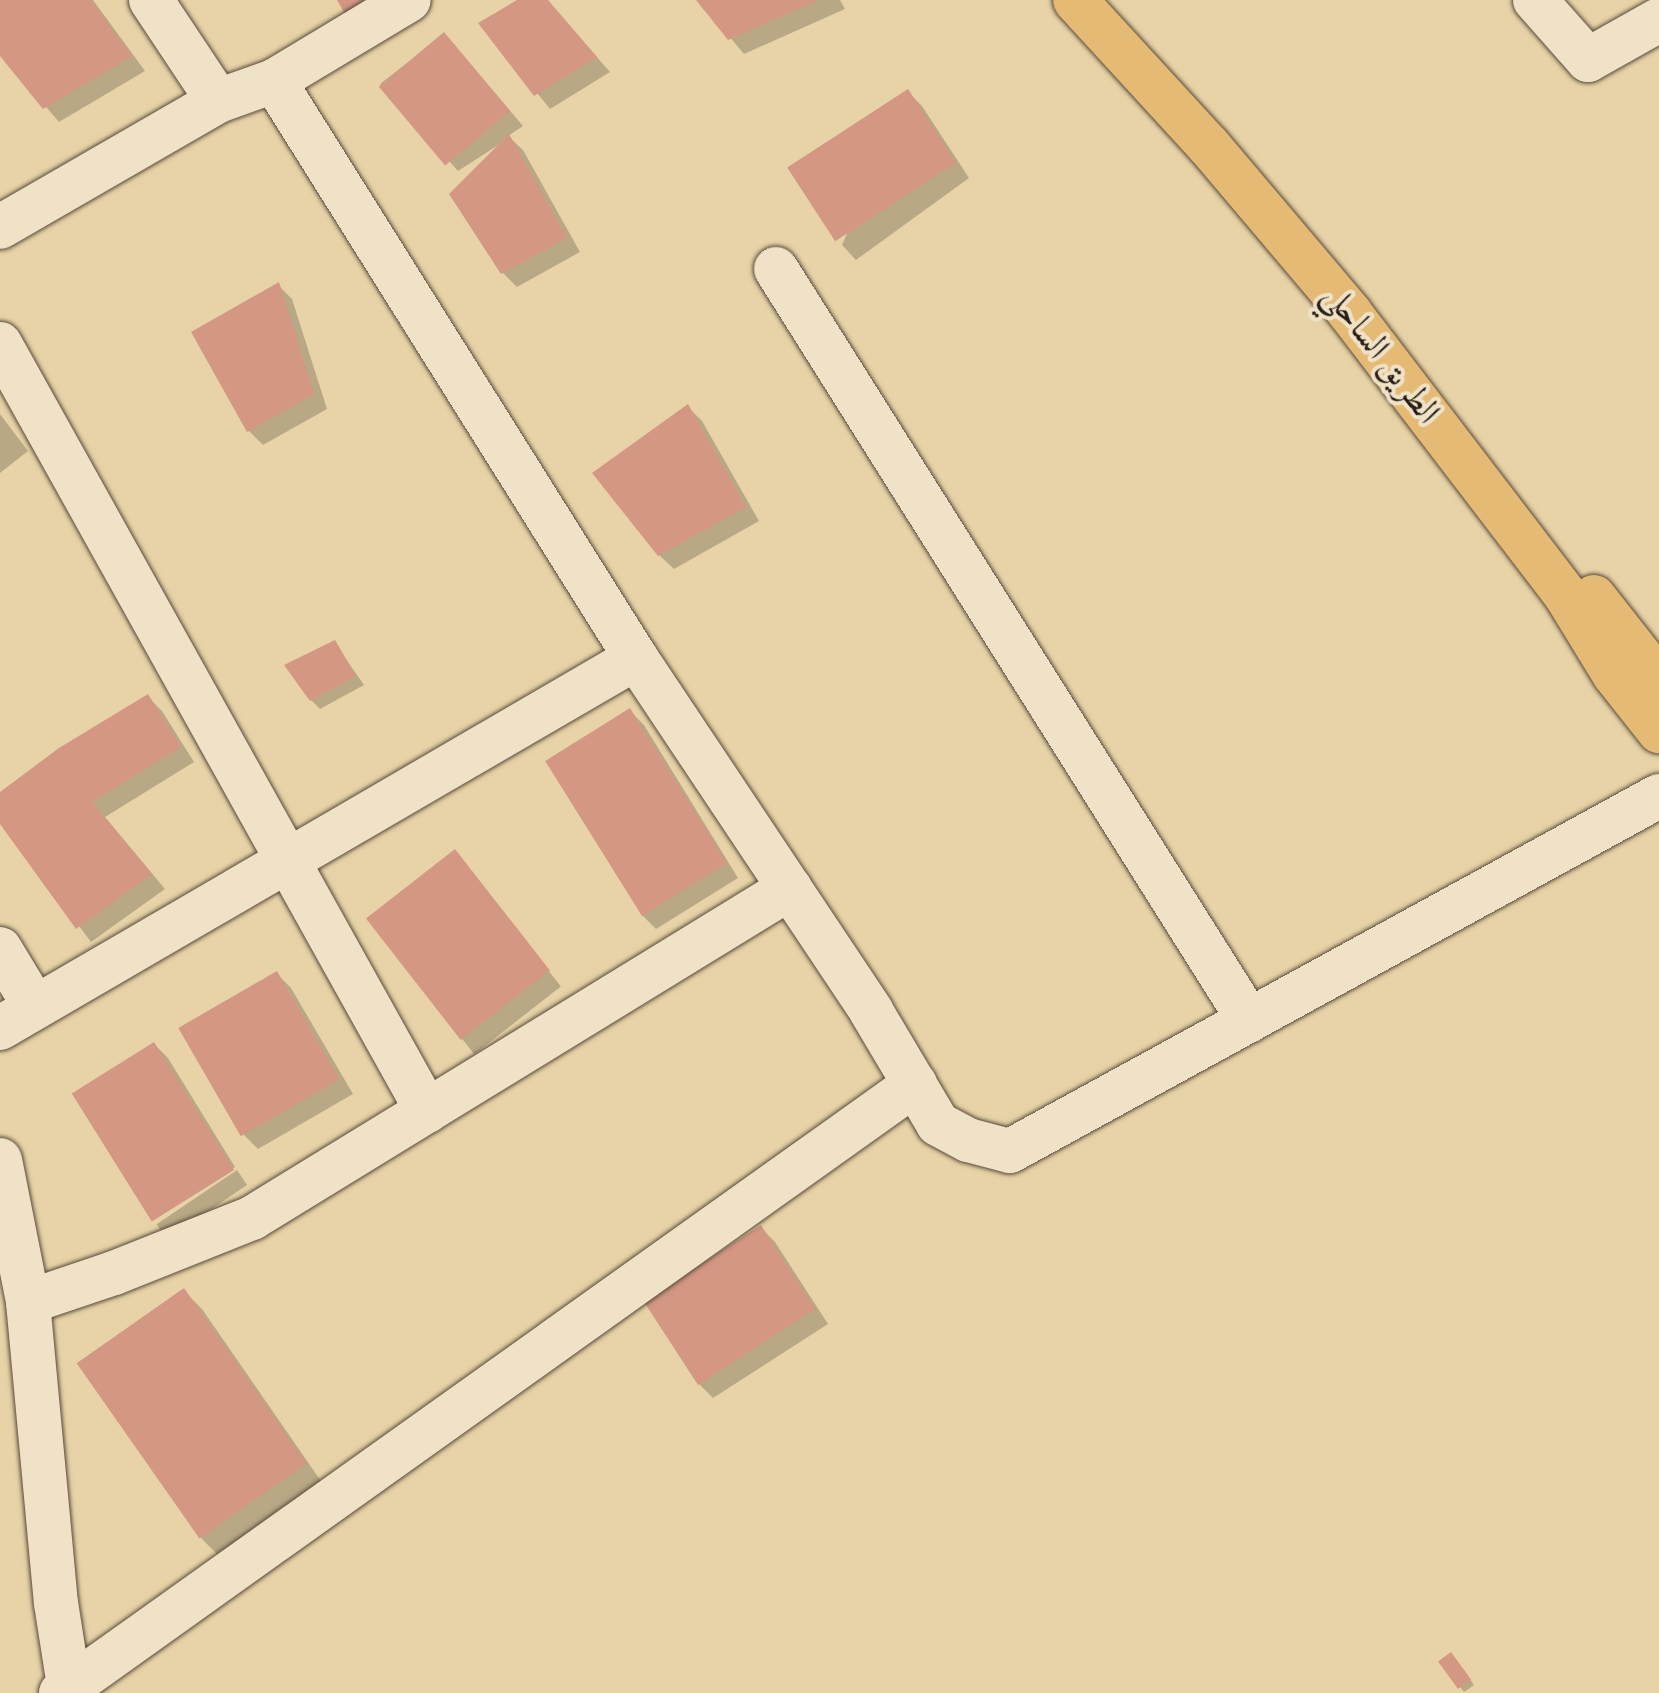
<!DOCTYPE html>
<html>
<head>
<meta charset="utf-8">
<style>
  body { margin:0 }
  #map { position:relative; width:1659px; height:1693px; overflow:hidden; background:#e7d3a7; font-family:"Sorts Mill Goudy",Amiri,serif }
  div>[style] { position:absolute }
  .shadow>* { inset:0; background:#0003; transform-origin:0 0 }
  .building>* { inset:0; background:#d39784; transform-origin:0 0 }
  .roads { filter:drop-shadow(0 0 2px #584a3a) drop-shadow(0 0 2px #584a3a) }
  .minor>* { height:44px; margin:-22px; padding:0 22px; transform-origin:22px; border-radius:22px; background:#efe2c6 }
  .trunk>* { height:44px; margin:-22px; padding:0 22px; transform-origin:22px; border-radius:22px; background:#e4ba74 }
  span { translate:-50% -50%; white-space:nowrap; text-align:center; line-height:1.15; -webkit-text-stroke:8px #efe2c6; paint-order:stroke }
  .street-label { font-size:34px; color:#281d16 }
</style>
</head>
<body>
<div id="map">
  <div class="shadow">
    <div style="clip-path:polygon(5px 0,93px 0,145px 71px,59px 122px,0 53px,0 3px)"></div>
    <div style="clip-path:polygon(521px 0,547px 0,610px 72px,550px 109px,481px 23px)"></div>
    <div style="clip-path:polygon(699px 0,840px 0,845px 9px,744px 54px)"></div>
    <div style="clip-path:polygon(444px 34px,523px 126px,508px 136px,523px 150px,580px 252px,517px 287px,503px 273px,503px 142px,458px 171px,380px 84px)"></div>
    <div style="clip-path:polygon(908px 92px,922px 106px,969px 178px,856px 260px,842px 245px)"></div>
    <div style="clip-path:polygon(278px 285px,292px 299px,327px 409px,263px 445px,249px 431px)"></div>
    <div style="clip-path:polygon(688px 407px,702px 421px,759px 521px,674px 569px,659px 555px)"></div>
    <div style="clip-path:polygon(0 414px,28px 451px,0 473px)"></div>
    <div style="clip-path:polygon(334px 642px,364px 685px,320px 709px,311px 700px)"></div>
    <div style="clip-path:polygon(148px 697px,162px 711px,194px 762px,105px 817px,165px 889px,91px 942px,0 821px,0 794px)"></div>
    <div style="clip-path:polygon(629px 710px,644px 725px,738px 878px,656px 929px,641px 914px)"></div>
    <div style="left:455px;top:851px;width:172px;height:110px;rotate:52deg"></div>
    <div style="clip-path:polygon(277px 974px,291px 988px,353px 1094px,258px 1149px,244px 1135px)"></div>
    <div style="clip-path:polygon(154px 1044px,168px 1058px,235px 1167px,153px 1220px,74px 1094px)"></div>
    <div style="left:237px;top:1170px;width:18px;height:97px;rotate:56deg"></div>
    <div style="clip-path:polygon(761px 1228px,775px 1242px,828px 1324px,713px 1398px,699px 1384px)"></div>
    <div style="clip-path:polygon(183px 1290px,202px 1309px,323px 1484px,218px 1555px,199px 1536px,79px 1362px)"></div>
    <div style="clip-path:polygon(1455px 1659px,1474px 1685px,1464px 1692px,1441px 1662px)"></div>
  </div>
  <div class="building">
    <div style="clip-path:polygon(0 0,91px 0,132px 56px,43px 109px,0 56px)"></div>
    <div style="clip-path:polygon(337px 0,365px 0,346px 16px)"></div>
    <div style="clip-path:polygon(517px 0,548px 0,597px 57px,534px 96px,478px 23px)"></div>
    <div style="clip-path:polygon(696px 0,819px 0,728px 40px)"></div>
    <div style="left:444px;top:32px;width:103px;height:85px;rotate:50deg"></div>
    <div style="left:908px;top:89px;width:88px;height:144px;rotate:57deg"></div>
    <div style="clip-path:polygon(509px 134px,567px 238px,501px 274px,449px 194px)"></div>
    <div style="clip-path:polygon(279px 282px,314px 394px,247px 432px,191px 332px)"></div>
    <div style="clip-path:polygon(688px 404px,746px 507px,658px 556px,592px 473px)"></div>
    <div style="clip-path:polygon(335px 640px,356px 676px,310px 701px,284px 665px)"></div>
    <div style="clip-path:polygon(148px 694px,181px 747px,92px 802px,152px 874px,76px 929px,0 824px,0 792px,59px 748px)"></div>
    <div style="left:630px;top:708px;width:183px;height:100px;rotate:58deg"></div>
    <div style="left:455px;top:849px;width:154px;height:113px;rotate:52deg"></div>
    <div style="left:277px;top:971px;width:125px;height:114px;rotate:60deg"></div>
    <div style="left:154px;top:1042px;width:151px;height:97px;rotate:58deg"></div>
    <div style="left:761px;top:1225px;width:100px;height:140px;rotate:57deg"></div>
    <div style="left:184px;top:1288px;width:214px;height:131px;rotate:55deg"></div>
    <div style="left:1451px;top:1652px;width:34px;height:16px;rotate:54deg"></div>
  </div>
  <div class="roads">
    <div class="minor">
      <div style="left:151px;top:0;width:121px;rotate:56.4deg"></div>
      <div style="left:218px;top:101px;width:59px;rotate:-19.7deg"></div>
      <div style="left:274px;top:81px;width:157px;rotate:-31deg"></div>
      <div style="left:1535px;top:0;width:80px;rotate:48.5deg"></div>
      <div style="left:1588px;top:60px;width:81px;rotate:-29.4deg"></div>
      <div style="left:274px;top:81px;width:681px;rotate:57.9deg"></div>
      <div style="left:636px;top:658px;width:424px;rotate:56.3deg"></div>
      <div style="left:871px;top:1011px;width:131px;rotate:59.3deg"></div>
      <div style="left:938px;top:1124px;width:34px;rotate:28deg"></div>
      <div style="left:968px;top:1140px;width:43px;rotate:14.7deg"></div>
      <div style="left:1010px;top:1151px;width:740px;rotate:-28.68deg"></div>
      <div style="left:0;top:227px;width:252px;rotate:-30deg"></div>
      <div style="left:776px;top:269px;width:888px;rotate:57.8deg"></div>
      <div style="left:0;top:344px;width:878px;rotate:60.89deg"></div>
      <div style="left:0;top:949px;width:68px;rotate:58.9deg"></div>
      <div style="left:0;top:1028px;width:736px;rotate:-30.19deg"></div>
      <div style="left:0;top:1160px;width:145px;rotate:78.8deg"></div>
      <div style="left:28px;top:1302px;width:302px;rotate:84.7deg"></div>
      <div style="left:56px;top:1603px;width:84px;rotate:81.1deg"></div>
      <div style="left:28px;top:1302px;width:91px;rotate:-18.6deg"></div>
      <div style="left:114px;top:1273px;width:149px;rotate:-21.7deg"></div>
      <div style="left:252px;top:1218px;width:631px;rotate:-31.52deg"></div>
      <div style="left:61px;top:1693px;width:1049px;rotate:-35.49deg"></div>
    </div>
    <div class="trunk">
      <div style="left:1075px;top:0;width:198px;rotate:47.5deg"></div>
      <div style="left:1209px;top:146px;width:219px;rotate:49.8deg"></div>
      <div style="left:1350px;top:313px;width:354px;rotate:52.6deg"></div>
      <div style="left:1565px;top:594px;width:94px;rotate:58.5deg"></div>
      <div style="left:1614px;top:674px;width:73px;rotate:51.7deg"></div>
      <div style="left:1594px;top:597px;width:105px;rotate:51.9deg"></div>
    </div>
  </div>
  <div class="street-label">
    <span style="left:1380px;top:355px;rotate:52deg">الطريق الساحلي</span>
  </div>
</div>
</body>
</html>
